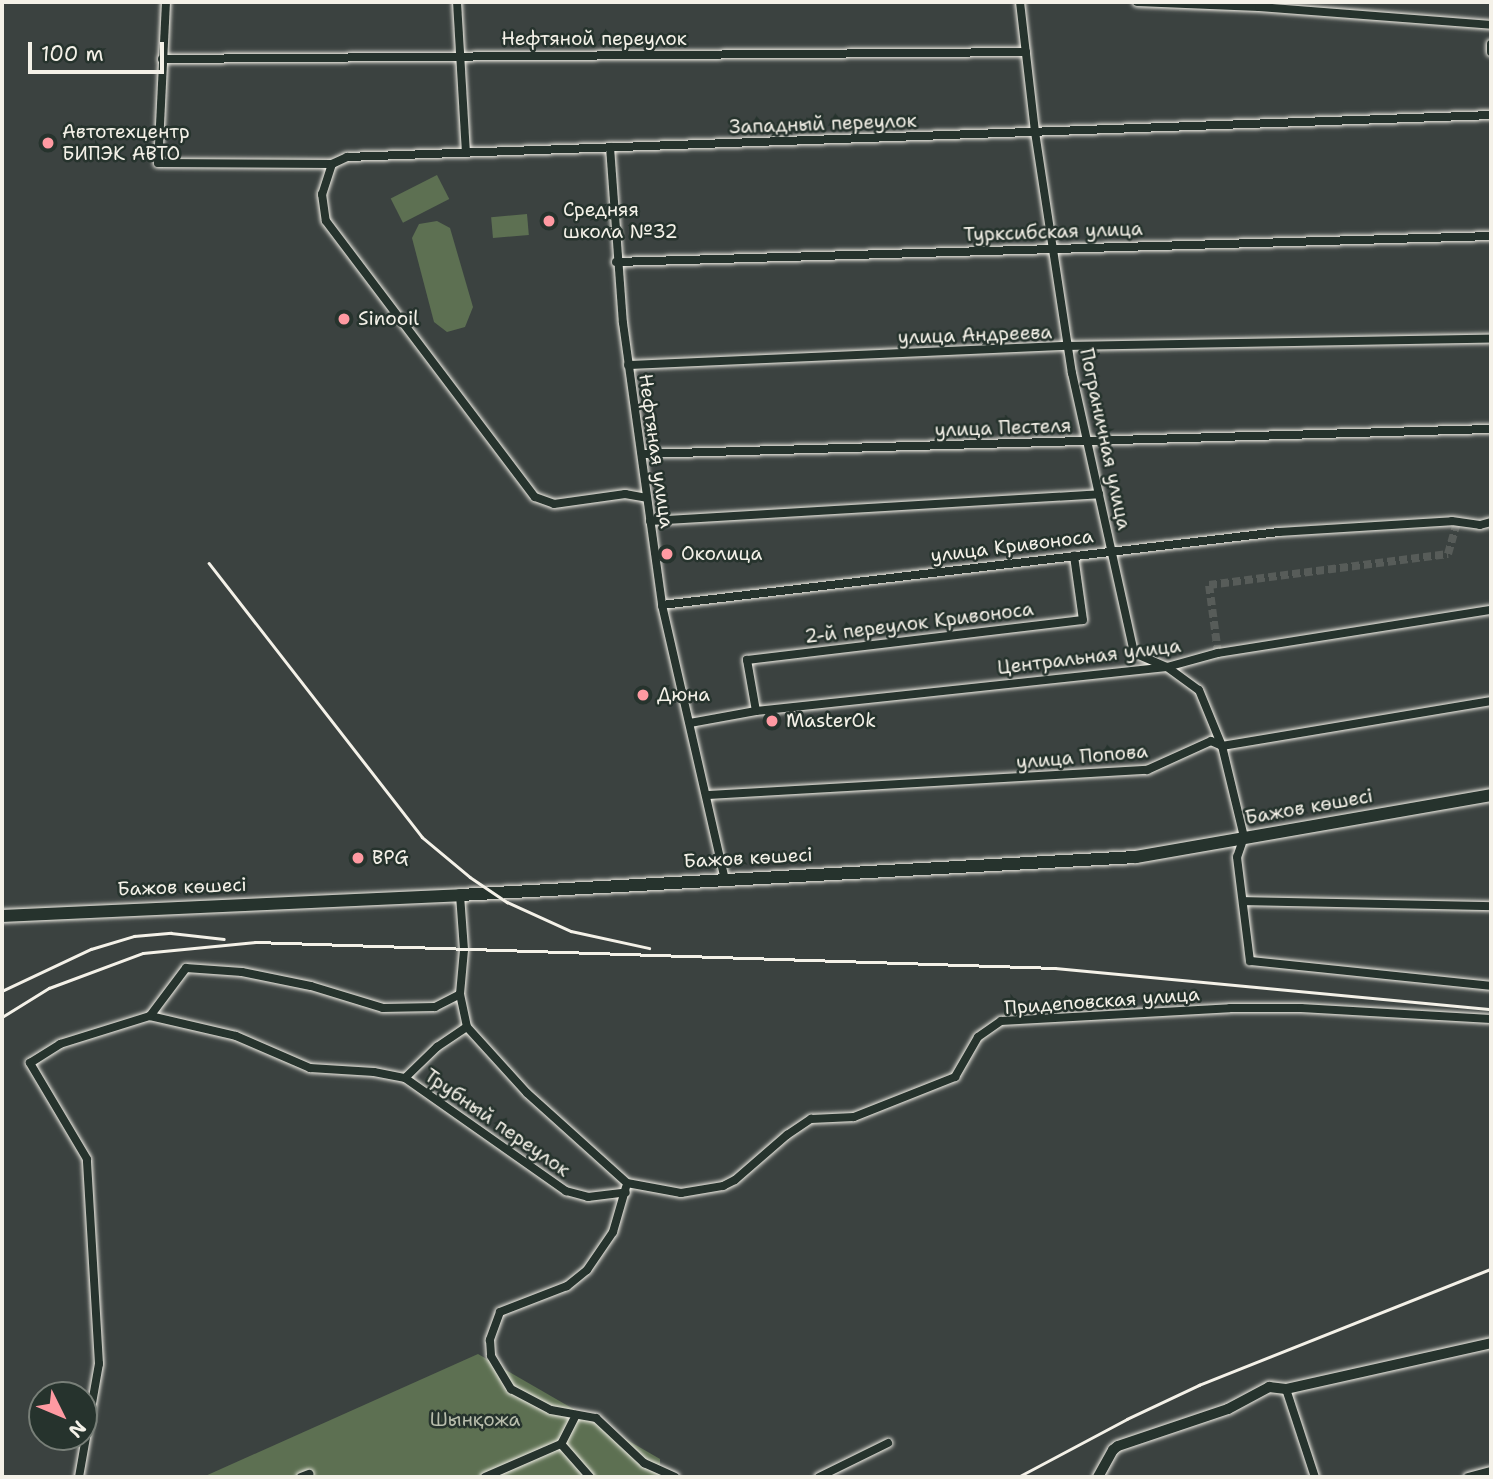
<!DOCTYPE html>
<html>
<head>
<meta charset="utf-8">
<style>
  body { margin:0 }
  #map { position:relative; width:1493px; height:1479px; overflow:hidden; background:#3b4240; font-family:"Shantell Sans",sans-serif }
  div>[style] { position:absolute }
  .green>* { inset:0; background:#5d7052; transform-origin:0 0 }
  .street-tunnel>* { height:8px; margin-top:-4px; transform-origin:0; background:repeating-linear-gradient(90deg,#575c59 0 8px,transparent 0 12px) }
  .roads { filter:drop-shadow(0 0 2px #f4f1e8) drop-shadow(0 0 2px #f4f1e8) }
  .street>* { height:8px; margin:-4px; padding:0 4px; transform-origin:4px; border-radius:4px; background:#26332d }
  .secondary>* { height:10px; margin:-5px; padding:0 5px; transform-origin:5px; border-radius:5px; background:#26332d }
  .primary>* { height:12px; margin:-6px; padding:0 6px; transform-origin:6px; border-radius:6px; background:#26332d }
  .rail>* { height:2.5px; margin:-1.25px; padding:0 1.25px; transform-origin:1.25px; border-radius:1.25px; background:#f4f1e8 }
  .dots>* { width:19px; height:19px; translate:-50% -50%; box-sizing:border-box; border:4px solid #26332d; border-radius:50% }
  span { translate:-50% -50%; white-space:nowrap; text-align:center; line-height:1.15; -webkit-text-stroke:5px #26332d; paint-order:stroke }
  .street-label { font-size:19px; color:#f4f1e8 }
  .poi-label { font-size:19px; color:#f4f1e8 }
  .left { translate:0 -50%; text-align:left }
  .park-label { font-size:19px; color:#b8bdac }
  .frame { position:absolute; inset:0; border:4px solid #f4f1e8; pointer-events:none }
  .north { position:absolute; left:28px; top:1381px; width:70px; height:70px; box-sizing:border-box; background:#26332d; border:2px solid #787f78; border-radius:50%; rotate:133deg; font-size:19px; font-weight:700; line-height:28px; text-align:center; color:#f4f1e8 }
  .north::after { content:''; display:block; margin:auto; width:24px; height:32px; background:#ff9aa2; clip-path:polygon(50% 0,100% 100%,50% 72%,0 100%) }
  .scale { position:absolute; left:28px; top:42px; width:136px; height:32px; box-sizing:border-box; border:4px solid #f4f1e8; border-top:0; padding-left:9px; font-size:21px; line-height:24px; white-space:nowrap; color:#f4f1e8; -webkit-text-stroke:5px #26332d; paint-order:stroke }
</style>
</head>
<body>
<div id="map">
  <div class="green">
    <div style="left:437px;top:175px;width:27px;height:52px;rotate:63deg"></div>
    <div style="left:527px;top:214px;width:21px;height:36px;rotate:85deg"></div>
    <div style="clip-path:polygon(437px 221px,450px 228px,473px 307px,465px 327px,447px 332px,434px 322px,412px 238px,419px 224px)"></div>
    <div style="clip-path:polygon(478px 1354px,660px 1459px,660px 1477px,203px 1477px)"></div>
  </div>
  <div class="street-tunnel">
    <div style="left:1218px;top:653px;width:69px;rotate:-97.5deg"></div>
    <div style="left:1209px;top:585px;width:241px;rotate:-7.4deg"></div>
    <div style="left:1448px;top:554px;width:33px;rotate:-74deg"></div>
  </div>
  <div class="roads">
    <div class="street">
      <div style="left:166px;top:2px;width:161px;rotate:92.8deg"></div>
      <div style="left:158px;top:163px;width:174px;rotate:0.3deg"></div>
      <div style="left:332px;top:164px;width:17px;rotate:-25deg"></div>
      <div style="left:347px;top:157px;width:1145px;rotate:-2.1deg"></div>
      <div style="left:457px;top:2px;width:150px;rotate:86.6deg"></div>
      <div style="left:1020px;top:2px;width:131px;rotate:83.4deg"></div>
      <div style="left:1035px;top:132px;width:244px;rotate:81.3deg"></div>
      <div style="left:1072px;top:373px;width:287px;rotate:77.5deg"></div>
      <div style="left:1134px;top:653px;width:36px;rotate:23deg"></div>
      <div style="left:1167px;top:667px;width:39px;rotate:36deg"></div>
      <div style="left:1199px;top:690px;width:61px;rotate:67.7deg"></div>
      <div style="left:1222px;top:746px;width:94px;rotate:76.4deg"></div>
      <div style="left:1244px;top:837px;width:21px;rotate:109deg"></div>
      <div style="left:1237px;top:857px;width:105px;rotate:82.9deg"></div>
      <div style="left:1250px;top:961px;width:242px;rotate:5.9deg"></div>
      <div style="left:1137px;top:2px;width:122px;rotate:2.3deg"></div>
      <div style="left:1259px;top:7px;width:233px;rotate:4.4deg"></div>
      <div style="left:1491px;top:44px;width:8px;rotate:90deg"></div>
      <div style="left:162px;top:59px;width:864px;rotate:-0.46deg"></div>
      <div style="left:610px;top:147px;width:176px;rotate:85.8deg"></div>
      <div style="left:623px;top:323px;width:285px;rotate:82.1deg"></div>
      <div style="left:662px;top:605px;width:281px;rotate:77.1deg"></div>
      <div style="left:332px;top:164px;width:32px;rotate:108deg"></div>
      <div style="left:322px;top:194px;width:27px;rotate:82deg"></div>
      <div style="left:326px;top:221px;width:346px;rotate:52.9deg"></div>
      <div style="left:535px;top:497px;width:20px;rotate:20deg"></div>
      <div style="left:554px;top:504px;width:72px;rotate:-8deg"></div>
      <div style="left:625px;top:494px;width:22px;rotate:10deg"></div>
      <div style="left:616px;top:262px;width:875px;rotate:-1.7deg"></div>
      <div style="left:628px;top:365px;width:441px;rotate:-2.5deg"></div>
      <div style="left:1069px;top:346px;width:422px;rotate:-1deg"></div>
      <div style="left:642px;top:454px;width:849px;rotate:-1.69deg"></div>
      <div style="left:650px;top:521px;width:450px;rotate:-3.4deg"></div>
      <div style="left:662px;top:605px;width:621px;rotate:-6.75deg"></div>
      <div style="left:1279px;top:532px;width:173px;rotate:-3.6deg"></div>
      <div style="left:1452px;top:521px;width:28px;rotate:8deg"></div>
      <div style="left:1480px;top:525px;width:11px;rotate:-15deg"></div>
      <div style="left:756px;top:711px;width:52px;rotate:-100deg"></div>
      <div style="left:747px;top:660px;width:338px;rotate:-6.8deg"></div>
      <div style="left:1083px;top:620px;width:65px;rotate:-98deg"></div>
      <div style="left:690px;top:723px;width:67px;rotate:-10.3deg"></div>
      <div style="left:756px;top:711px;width:413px;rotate:-6.1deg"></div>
      <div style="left:1167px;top:667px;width:53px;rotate:-15.4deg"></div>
      <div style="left:1218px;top:653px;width:276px;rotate:-9deg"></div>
      <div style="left:708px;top:795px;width:440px;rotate:-3.3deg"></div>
      <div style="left:1147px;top:770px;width:70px;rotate:-24.4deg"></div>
      <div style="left:1211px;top:741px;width:12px;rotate:24deg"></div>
      <div style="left:1222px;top:746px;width:273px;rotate:-9.5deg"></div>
      <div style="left:460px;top:895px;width:55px;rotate:85.8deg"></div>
      <div style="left:464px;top:950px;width:44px;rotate:95.2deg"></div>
      <div style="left:460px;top:994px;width:34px;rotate:78deg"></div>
      <div style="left:467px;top:1027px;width:89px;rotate:47.7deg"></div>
      <div style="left:527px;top:1093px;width:135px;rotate:42deg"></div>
      <div style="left:627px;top:1183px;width:55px;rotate:10.5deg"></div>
      <div style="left:681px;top:1193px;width:43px;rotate:-9.5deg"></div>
      <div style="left:723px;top:1186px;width:13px;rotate:-27deg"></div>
      <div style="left:735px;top:1180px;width:69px;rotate:-40.9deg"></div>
      <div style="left:787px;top:1135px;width:29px;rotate:-34deg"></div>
      <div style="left:811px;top:1119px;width:43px;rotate:-2.7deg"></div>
      <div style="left:854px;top:1117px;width:109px;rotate:-21.6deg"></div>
      <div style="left:955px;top:1077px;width:46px;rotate:-60.1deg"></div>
      <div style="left:978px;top:1037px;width:28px;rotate:-35deg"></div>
      <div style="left:1001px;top:1021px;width:229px;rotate:-3.2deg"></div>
      <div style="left:1230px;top:1008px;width:71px"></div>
      <div style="left:1301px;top:1008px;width:190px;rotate:3.3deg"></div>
      <div style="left:1243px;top:901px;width:248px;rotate:1.2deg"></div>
      <div style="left:150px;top:1016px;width:88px;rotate:13.1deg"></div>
      <div style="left:236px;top:1036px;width:81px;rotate:23.4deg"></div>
      <div style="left:310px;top:1068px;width:64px;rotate:3.6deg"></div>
      <div style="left:374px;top:1072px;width:32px;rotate:11deg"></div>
      <div style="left:405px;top:1078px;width:197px;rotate:35.1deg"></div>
      <div style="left:566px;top:1191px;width:23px;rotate:15deg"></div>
      <div style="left:588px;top:1197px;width:38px;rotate:-7deg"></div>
      <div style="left:405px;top:1078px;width:45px;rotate:-44.1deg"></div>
      <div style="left:437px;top:1047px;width:36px;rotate:-34deg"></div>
      <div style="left:626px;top:1187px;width:47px;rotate:106.1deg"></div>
      <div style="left:613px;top:1232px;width:46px;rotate:124.4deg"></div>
      <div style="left:587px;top:1270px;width:26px;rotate:141deg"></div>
      <div style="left:567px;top:1286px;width:72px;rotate:158.8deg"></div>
      <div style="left:500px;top:1312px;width:30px;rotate:110deg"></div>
      <div style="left:490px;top:1340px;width:16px;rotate:86deg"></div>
      <div style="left:491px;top:1356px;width:39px;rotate:59deg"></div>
      <div style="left:511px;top:1389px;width:45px;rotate:27.7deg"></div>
      <div style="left:551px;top:1410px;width:46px;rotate:10.1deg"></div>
      <div style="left:596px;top:1418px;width:66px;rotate:43.2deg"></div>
      <div style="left:644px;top:1463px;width:34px;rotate:24deg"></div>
      <div style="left:1286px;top:1389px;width:93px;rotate:71.8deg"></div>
      <div style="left:576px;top:1415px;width:33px;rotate:117deg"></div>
      <div style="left:561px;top:1444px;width:44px;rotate:48.7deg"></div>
      <div style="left:79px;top:1477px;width:115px;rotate:-80deg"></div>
      <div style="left:99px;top:1364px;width:205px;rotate:-93.4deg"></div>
      <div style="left:87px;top:1159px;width:112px;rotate:-120.7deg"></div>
      <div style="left:30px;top:1063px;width:36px;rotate:-32deg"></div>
      <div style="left:60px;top:1044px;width:94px;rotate:-17.3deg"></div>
      <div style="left:150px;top:1016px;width:60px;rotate:-53.1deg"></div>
      <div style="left:186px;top:968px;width:56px;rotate:4.1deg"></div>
      <div style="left:242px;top:972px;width:70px;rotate:11.5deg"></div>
      <div style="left:311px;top:986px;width:75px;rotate:17deg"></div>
      <div style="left:383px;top:1008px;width:52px;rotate:-1.1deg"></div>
      <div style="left:435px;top:1007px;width:28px;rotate:-27deg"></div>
      <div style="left:301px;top:1477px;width:9px;rotate:-21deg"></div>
      <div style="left:485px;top:1477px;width:83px;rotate:-23.5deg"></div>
      <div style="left:819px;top:1477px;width:77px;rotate:-26.2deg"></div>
      <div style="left:1468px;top:1477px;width:24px;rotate:-15deg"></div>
    </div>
    <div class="secondary">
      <div style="left:1098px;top:1477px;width:31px;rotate:-61deg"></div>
      <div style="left:1113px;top:1450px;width:6px;rotate:-39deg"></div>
      <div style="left:1118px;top:1446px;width:116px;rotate:-18.6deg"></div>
      <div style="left:1228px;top:1409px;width:47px;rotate:-28.2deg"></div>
      <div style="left:1269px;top:1387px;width:17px;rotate:7deg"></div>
      <div style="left:1286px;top:1389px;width:210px;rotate:-12.6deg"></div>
    </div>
    <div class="primary">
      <div style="left:2px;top:916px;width:458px;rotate:-2.6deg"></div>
      <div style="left:460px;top:895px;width:677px;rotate:-3.22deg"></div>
      <div style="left:1136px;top:857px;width:360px;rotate:-9.9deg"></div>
    </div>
  </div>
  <div class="rail">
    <div style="left:209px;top:563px;width:347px;rotate:52.1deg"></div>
    <div style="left:422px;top:837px;width:62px;rotate:39.8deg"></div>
    <div style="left:470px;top:877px;width:45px;rotate:34deg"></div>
    <div style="left:507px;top:902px;width:70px;rotate:24.4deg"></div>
    <div style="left:571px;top:931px;width:80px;rotate:12.3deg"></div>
    <div style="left:2px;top:991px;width:98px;rotate:-25.3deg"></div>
    <div style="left:91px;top:949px;width:45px;rotate:-16.8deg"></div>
    <div style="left:134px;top:936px;width:37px;rotate:-5deg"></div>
    <div style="left:171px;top:933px;width:53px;rotate:6.5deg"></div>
    <div style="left:2px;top:1017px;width:55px;rotate:-31.7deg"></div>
    <div style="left:49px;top:988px;width:100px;rotate:-20.4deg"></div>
    <div style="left:143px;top:953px;width:113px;rotate:-5.6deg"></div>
    <div style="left:255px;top:942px;width:800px;rotate:1.86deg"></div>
    <div style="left:1055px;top:968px;width:438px;rotate:5.4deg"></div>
    <div style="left:1018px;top:1477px;width:123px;rotate:-28deg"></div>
    <div style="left:1127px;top:1419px;width:80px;rotate:-25.3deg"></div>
    <div style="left:1199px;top:1385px;width:314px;rotate:-21.7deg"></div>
  </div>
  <div class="dots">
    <div style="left:48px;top:143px;background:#ff9aa2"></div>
    <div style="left:549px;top:221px;background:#ff9aa2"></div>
    <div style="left:344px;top:319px;background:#ff9aa2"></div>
    <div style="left:667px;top:554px;background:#ff9aa2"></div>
    <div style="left:643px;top:695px;background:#ff9aa2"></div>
    <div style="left:772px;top:721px;background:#ff9aa2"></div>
    <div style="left:358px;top:858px;background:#ff9aa2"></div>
  </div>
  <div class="street-label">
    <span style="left:594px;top:39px">Нефтяной переулок</span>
    <span style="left:823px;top:124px;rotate:-2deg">Западный переулок</span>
    <span style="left:1053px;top:232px;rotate:-2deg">Турксибская улица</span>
    <span style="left:975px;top:335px;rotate:-2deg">улица Андреева</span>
    <span style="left:1003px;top:428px;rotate:-2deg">улица Пестеля</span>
    <span style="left:1105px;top:439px;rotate:78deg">Пограничная улица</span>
    <span style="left:656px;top:451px;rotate:82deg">Нефтяная улица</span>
    <span style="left:1012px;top:546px;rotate:-7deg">улица Кривоноса</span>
    <span style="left:919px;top:623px;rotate:-7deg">2-й переулок Кривоноса</span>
    <span style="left:1089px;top:657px;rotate:-7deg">Центральная улица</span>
    <span style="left:1082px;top:757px;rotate:-5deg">улица Попова</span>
    <span style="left:1309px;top:807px;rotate:-10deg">Бажов көшесі</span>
    <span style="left:748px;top:858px;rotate:-3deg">Бажов көшесі</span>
    <span style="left:182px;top:887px;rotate:-2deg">Бажов көшесі</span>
    <span style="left:1102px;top:1001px;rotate:-4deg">Придеповская улица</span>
    <span style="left:497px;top:1123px;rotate:35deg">Трубный переулок</span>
  </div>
  <div class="poi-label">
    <span class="left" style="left:62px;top:143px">Автотехцентр<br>БИПЭК АВТО</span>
    <span class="left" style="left:563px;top:221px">Средняя<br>школа №32</span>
    <span class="left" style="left:358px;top:319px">Sinooil</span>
    <span class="left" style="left:681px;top:554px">Околица</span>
    <span class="left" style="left:657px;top:695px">Дюна</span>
    <span class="left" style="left:786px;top:721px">MasterOk</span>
    <span class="left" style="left:372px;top:858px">BPG</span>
  </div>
  <div class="park-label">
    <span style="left:475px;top:1420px">Шынқожа</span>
  </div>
  <div class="frame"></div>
  <div class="north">N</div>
  <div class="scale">100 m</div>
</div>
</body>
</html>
